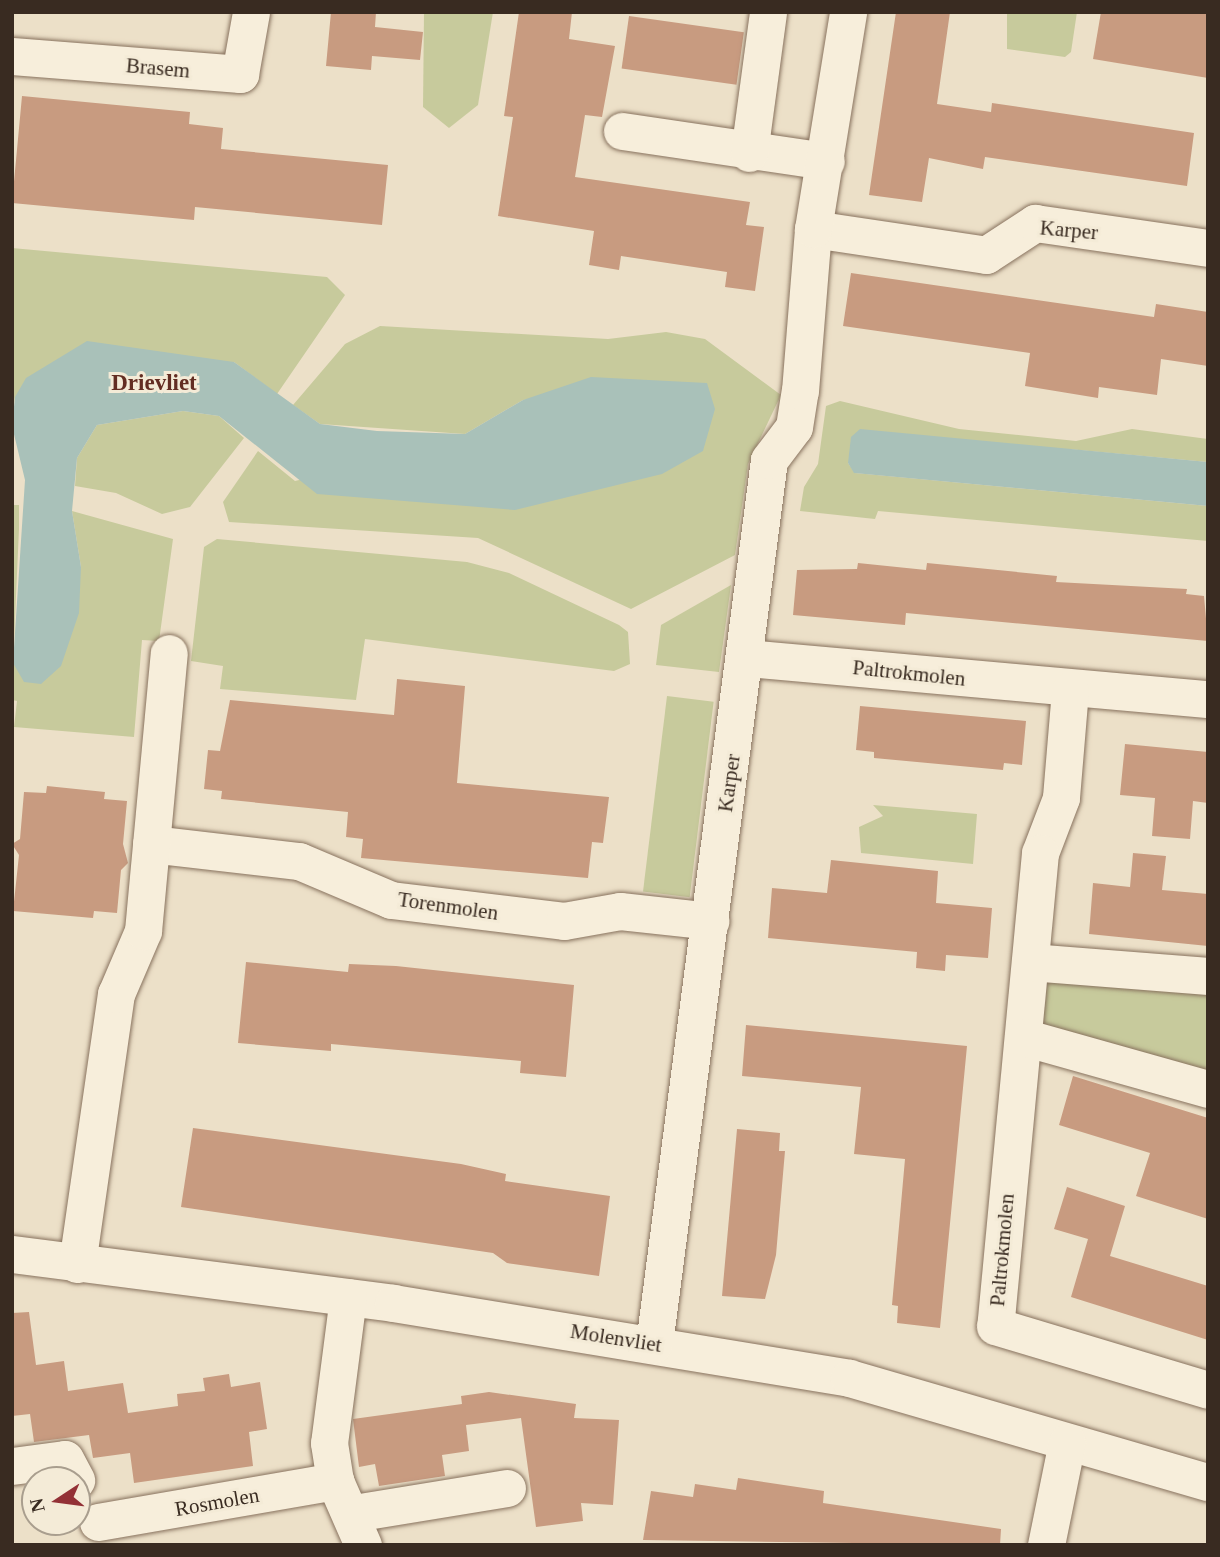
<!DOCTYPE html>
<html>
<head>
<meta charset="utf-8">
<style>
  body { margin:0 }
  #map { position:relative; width:1220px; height:1557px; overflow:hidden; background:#ece0c8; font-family:Georgia,serif }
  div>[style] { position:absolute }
  .green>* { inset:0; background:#c7ca9c; transform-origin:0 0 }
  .water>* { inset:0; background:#a9c1b9 }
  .building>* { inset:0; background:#c89b80; transform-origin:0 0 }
  .roads { filter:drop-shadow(0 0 2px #88725e) drop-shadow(0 0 2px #88725e) }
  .minor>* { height:37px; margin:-18.5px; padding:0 18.5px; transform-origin:18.5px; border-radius:18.5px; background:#f7eedb }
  span { translate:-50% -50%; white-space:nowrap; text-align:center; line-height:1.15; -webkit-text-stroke:6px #f4ebd7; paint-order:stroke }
  .street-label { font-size:21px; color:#392b21 }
  .neighbourhood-label { font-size:23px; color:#632d22; font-weight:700 }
  .frame { position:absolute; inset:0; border:14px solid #392b21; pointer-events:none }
  .north { position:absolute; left:21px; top:1466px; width:70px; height:70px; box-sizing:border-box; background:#f4ebd7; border:2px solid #a99e8e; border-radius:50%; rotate:257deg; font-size:19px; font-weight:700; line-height:28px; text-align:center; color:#392b21 }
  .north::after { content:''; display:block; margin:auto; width:24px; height:32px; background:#933136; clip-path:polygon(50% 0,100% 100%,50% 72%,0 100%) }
</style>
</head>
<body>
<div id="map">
  <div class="green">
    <div style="clip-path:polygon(424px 12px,493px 12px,478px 105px,449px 128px,423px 107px)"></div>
    <div style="clip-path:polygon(1007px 12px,1077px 12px,1071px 52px,1065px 57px,1007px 49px)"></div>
    <div style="clip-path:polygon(12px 248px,327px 277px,345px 295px,277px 394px,234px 362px,15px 397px,12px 414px)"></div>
    <div style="clip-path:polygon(380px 326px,608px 339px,666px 332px,705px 339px,781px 395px,748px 464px,735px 555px,631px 609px,478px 538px,229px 522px,223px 502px,258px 451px,295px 481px,707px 383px,523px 400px,465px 434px,320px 424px,293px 405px,345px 344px)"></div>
    <div style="clip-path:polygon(840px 401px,959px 429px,1076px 441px,1132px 429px,1208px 439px,1208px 462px,1068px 449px,848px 463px,855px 473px,1208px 506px,1208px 541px,878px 511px,875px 519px,800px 511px,804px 487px,818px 464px,826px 406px)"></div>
    <div style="clip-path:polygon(183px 411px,219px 416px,244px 438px,190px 507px,162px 514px,116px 493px,75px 486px,77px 458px,97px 425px)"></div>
    <div style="clip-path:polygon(12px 505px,19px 505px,19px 529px,13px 663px,81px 567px,72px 511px,173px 539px,159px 641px,142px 640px,134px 737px,14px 727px,17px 701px,12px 700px)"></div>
    <div style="clip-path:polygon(217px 539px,467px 562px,509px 573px,619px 625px,628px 632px,630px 664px,614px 671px,365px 639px,356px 700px,220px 689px,223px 666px,191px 661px,204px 547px)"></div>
    <div style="clip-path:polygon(731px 585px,719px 672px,656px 665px,661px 625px)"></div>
    <div style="left:667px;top:696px;width:47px;height:197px;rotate:7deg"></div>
    <div style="clip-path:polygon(873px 805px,977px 814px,973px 864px,861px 853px,859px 827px,883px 816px)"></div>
    <div style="clip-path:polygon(1048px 975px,1208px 989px,1208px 1081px,1042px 1029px)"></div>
  </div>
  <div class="water">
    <div style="clip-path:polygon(87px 341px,234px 362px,320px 424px,377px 431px,465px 434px,523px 400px,591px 377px,707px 383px,715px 409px,703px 451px,662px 474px,515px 510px,317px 494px,219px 416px,183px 411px,97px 425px,77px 458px,72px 511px,81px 567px,79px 613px,61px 666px,41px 684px,24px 682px,13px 663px,25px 480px,12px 426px,15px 397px,26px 378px)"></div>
    <div style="clip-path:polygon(860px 429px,1208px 462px,1208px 506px,854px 473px,848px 463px,851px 437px)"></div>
  </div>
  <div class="building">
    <div style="clip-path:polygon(331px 12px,376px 12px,375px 27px,423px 32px,420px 60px,372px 56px,371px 70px,326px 66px)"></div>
    <div style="clip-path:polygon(519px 12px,572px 12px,569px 39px,615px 46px,602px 117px,585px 115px,575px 177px,750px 202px,746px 225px,764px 227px,755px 291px,725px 287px,727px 272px,621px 256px,619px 270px,589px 265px,594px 231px,498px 216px,513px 117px,504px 116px)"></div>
    <div style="clip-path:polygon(896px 12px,950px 12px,937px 104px,991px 112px,992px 103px,1194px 133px,1187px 186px,985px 157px,983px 169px,929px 158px,922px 202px,869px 195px)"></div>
    <div style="clip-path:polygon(1101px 12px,1208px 12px,1208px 78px,1093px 59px)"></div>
    <div style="left:629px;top:16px;width:116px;height:53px;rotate:8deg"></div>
    <div style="clip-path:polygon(22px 96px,190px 112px,189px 124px,223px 128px,221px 149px,388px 165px,382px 225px,195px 207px,194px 220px,12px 203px)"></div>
    <div style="clip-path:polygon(851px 273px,1154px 317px,1156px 304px,1208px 312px,1208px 366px,1161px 359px,1157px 395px,1099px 387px,1098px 398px,1025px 386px,1030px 353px,843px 326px)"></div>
    <div style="clip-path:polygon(858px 563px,926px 570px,927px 563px,1057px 576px,1056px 582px,1187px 589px,1186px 594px,1204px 596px,1208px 641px,906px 613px,905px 625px,793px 615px,797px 570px,857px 569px)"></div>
    <div style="clip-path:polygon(397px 679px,465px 686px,457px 783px,609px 797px,603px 843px,592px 842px,588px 878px,361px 858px,363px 839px,346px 837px,348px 812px,221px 799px,222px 791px,204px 789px,208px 750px,220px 751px,230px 700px,394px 715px)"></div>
    <div style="clip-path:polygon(860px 706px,1026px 721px,1022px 765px,1004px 763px,1003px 770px,874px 758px,874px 752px,856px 750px)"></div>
    <div style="clip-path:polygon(1125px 744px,1208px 752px,1208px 803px,1193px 801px,1190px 839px,1152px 836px,1155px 798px,1120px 795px)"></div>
    <div style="clip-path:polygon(47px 786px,105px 792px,104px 799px,127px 801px,123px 844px,128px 863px,121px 870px,117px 913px,94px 911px,93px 918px,13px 911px,19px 855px,12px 844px,20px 839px,24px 792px,46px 793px)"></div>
    <div style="clip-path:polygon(1133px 853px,1166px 856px,1162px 890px,1208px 894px,1208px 946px,1089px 934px,1093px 883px,1130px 887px)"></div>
    <div style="clip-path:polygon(831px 860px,938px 871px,936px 903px,992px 908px,988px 958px,946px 955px,945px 971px,916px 968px,917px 952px,768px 938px,772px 888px,827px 893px)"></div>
    <div style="clip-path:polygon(246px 962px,348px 972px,349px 964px,396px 966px,574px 985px,566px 1077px,520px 1073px,521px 1061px,331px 1044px,331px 1051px,238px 1043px)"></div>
    <div style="clip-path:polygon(746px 1025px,967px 1046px,940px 1328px,897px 1323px,898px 1306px,892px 1305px,905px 1159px,854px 1154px,861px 1087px,742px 1076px)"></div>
    <div style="clip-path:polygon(1073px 1076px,1208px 1118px,1208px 1219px,1136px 1196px,1150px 1153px,1059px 1125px)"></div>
    <div style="clip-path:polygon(193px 1128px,461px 1164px,506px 1174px,505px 1181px,610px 1196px,599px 1276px,507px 1263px,493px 1253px,181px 1207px)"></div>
    <div style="clip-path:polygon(737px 1129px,780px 1133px,779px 1151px,785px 1151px,776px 1255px,765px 1299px,722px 1296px)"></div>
    <div style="clip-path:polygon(1067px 1187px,1125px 1206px,1110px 1256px,1208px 1286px,1208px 1340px,1071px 1297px,1088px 1239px,1054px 1229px)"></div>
    <div style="clip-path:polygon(29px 1312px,36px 1365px,64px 1361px,68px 1391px,123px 1383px,128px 1413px,178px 1406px,177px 1394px,205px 1391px,203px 1378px,229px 1374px,231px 1387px,260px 1382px,267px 1429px,249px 1432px,253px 1466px,134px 1483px,130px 1453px,93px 1458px,89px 1435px,34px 1442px,30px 1414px,12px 1416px,12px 1313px)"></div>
    <div style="clip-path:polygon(489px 1392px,576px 1404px,574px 1418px,619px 1420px,613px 1505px,581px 1503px,583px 1521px,536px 1527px,521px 1418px,466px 1425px,469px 1451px,442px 1455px,445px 1476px,379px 1486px,375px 1464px,359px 1467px,353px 1419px,462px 1404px,461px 1396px)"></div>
    <div style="clip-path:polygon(738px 1478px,824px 1491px,823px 1503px,1001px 1529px,1000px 1545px,643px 1540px,651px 1491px,693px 1497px,695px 1484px,736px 1490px)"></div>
  </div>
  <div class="roads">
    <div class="minor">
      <div style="left:12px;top:56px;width:229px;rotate:4.5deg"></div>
      <div style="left:240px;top:74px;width:63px;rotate:-79.9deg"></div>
      <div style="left:622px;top:131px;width:206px;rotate:8.4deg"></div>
      <div style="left:749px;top:153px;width:142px;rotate:-82.3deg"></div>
      <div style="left:813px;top:229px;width:175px;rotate:8.5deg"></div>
      <div style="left:986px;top:255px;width:59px;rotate:-33.1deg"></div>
      <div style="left:1035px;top:223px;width:175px;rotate:8.2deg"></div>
      <div style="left:747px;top:658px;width:463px;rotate:5.1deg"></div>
      <div style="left:1070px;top:690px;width:108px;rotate:94.8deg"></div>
      <div style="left:1061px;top:798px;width:59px;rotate:110.9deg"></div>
      <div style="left:1040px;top:853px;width:475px;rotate:95.4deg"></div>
      <div style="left:995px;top:1326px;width:222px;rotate:16.7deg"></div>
      <div style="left:151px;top:844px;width:149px;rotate:6.6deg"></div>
      <div style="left:299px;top:861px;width:100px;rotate:23deg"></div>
      <div style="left:391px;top:900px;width:174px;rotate:6.9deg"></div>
      <div style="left:564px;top:921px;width:57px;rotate:-10.1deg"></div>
      <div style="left:620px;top:911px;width:91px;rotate:6.3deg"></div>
      <div style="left:1030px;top:962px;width:179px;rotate:4.5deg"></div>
      <div style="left:1023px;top:1037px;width:192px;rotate:15.7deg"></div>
      <div style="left:12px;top:1254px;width:384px;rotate:7.3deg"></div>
      <div style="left:393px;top:1303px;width:462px;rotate:9.3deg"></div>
      <div style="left:849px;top:1378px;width:374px;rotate:16.2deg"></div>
      <div style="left:77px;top:1264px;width:273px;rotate:-81.8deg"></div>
      <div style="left:116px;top:994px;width:69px;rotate:-66.8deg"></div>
      <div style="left:143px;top:931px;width:279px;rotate:-84.7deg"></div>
      <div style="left:348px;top:1297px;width:147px;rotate:97.4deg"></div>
      <div style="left:329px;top:1443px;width:38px;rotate:81deg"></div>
      <div style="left:335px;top:1481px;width:70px;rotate:66.4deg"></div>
      <div style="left:654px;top:1344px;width:891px;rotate:-82.59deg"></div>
      <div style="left:769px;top:460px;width:41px;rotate:-52.9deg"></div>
      <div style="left:794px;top:427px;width:36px;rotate:-81deg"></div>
      <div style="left:800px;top:391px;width:163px;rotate:-85.4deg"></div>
      <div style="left:813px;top:229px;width:220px;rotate:-80.8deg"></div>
      <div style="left:12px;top:1466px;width:53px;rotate:-7.5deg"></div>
      <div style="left:65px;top:1459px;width:24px;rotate:62deg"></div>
      <div style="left:354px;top:1513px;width:155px;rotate:-9.3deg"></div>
      <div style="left:98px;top:1522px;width:241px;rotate:-9.8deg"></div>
      <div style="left:1046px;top:1545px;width:105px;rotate:-78.5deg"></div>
    </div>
  </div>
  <div class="street-label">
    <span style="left:158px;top:68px;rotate:5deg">Brasem</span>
    <span style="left:1069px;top:230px;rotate:5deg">Karper</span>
    <span style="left:909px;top:673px;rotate:6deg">Paltrokmolen</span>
    <span style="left:729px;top:783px;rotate:-82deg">Karper</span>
    <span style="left:448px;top:906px;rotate:8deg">Torenmolen</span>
    <span style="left:1002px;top:1250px;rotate:-85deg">Paltrokmolen</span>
    <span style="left:616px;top:1338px;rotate:9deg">Molenvliet</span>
    <span style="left:217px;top:1502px;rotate:-10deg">Rosmolen</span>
  </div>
  <div class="neighbourhood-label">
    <span style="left:154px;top:383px">Drievliet</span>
  </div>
  <div class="frame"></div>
  <div class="north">N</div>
</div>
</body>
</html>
